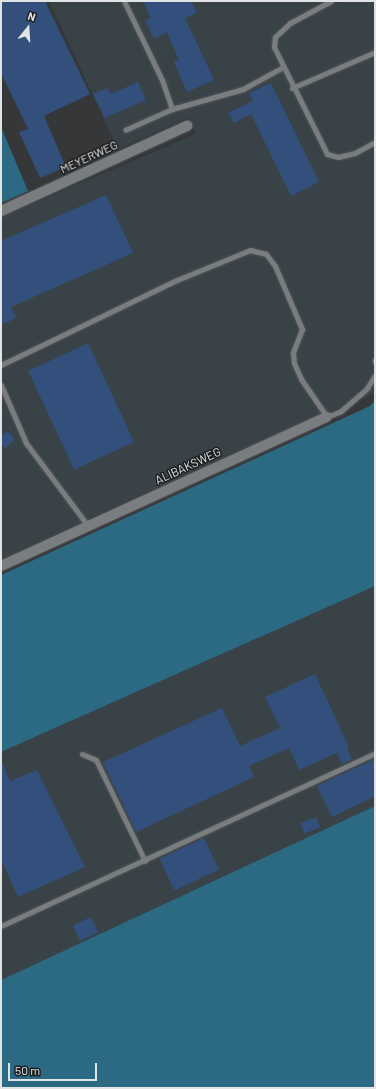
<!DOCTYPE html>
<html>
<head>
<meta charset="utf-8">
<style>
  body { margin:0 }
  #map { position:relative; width:376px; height:1089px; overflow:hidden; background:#353739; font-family:Barlow,sans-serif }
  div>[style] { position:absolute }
  .built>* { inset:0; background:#394347 }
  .green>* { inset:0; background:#2c6983 }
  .building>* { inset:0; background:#32507b; transform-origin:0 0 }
  .roads { filter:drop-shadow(0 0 1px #535657) drop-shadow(0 0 1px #535657) }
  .lane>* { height:5px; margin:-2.5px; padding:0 2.5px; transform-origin:2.5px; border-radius:2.5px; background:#7a7d7f }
  .street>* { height:10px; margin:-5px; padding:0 5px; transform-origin:5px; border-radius:5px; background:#7a7d7f }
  span { translate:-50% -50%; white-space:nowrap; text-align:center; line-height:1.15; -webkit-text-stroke:3px #1d1e1f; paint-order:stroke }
  .street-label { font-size:12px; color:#e2e3e4 }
  .frame { position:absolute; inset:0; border:2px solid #e2e3e4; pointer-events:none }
  .north { position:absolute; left:8px; top:8px; width:40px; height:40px; -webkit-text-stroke:3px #1d1e1f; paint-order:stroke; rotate:18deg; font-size:11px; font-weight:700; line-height:16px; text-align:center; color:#e2e3e4 }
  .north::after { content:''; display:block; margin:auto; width:14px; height:18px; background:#e2e3e4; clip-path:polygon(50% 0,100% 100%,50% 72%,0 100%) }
  .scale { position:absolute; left:8px; top:1063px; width:89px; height:18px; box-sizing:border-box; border:2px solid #e2e3e4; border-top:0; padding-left:5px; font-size:12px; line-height:14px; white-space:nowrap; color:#e2e3e4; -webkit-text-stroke:3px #1d1e1f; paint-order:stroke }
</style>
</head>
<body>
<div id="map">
  <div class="built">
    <div style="clip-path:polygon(49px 1px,375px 1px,375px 393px,227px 455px,1px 559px,1px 217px,196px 134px,189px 117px,118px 149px)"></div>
    <div style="clip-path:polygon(375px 586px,375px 806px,1px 980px,1px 752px)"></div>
  </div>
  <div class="green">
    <div style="clip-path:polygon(1px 127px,28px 191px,1px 203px)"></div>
    <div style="clip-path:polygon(375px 400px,375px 586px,1px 752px,1px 575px,370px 406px)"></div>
    <div style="clip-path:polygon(375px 806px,375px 1088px,1px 1088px,1px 980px)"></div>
  </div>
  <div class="building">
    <div style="clip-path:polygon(6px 1px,45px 1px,90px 94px,44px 116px,66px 167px,40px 178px,19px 132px,28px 129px,1px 73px,1px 3px)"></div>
    <div style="clip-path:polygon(143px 1px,191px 1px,197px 13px,185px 18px,214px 80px,187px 92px,174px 62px,179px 60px,167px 32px,154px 39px,145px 20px,151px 18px)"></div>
    <div style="clip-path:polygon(138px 82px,146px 100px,105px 118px,93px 94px,108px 88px,111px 94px)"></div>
    <div style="clip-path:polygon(271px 83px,319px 182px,291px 196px,251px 114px,234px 123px,228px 113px,253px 101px,249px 93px)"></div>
    <div style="clip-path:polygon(106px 195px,133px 253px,11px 307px,16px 318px,1px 325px,1px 241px)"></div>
    <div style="left:88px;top:343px;width:109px;height:66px;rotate:65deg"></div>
    <div style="clip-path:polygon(7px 431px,15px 440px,5px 448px,1px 443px,1px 436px)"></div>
    <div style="clip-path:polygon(315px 674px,349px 747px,347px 748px,352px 759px,342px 764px,337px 753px,299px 770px,289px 748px,249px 766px,254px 777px,136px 832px,103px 762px,222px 708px,240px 746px,280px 728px,265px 697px)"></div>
    <div style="clip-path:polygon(375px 759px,375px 796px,332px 817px,317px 786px)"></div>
    <div style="clip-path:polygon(1px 760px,10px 781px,37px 770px,85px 867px,18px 897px,1px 859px)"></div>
    <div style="left:316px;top:817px;width:11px;height:17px;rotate:68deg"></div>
    <div style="left:204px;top:838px;width:35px;height:49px;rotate:65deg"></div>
    <div style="left:91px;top:917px;width:17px;height:20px;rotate:66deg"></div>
  </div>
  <div class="roads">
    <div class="lane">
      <div style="left:124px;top:1px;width:88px;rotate:64.3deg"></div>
      <div style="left:162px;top:80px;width:31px;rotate:71deg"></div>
      <div style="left:172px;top:109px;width:51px;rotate:155.9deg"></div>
      <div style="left:331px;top:1px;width:47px;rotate:151.8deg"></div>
      <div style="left:290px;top:23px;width:21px;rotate:137deg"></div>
      <div style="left:275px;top:37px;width:10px;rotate:96deg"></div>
      <div style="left:274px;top:47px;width:119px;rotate:63.6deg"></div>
      <div style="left:327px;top:154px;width:11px;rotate:15deg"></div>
      <div style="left:338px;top:157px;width:17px;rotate:-13deg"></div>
      <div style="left:355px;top:153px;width:23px;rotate:-29deg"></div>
      <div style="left:292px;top:88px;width:90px;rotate:-23.4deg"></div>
      <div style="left:172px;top:109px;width:74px;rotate:-15.7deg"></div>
      <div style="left:243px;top:89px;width:46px;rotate:-28.8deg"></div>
      <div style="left:375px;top:360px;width:2px;rotate:90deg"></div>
      <div style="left:1px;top:365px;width:195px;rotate:-25.8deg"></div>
      <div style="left:177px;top:280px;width:79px;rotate:-22.3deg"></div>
      <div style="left:250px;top:250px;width:16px;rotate:14deg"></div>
      <div style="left:266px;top:254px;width:15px;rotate:53deg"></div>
      <div style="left:275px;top:266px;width:69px;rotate:66.8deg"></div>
      <div style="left:302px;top:329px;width:26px;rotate:111deg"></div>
      <div style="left:293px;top:353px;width:10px;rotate:84deg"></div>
      <div style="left:294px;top:363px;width:17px;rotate:66deg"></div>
      <div style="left:301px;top:379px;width:46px;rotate:55.6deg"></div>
      <div style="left:327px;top:417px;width:15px;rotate:-23deg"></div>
      <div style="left:341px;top:411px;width:35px;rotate:-41deg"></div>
      <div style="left:367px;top:388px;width:15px;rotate:-58deg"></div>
      <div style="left:1px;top:385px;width:63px;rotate:66.7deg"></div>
      <div style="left:26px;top:443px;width:104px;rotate:53.2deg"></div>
      <div style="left:82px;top:754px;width:15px;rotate:23deg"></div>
      <div style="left:96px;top:760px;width:112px;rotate:64.1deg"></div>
      <div style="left:1px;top:926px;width:412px;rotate:-24.8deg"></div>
    </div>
    <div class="street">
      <div style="left:1px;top:211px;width:205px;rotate:-24.6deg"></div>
      <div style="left:1px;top:566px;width:358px;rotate:-24.6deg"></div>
    </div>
  </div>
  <div class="street-label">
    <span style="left:89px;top:157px;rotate:-25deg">MEYERWEG</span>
    <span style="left:188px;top:466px;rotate:-25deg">ALIBAKSWEG</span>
  </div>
  <div class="frame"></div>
  <div class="north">N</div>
  <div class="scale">50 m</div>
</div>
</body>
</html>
